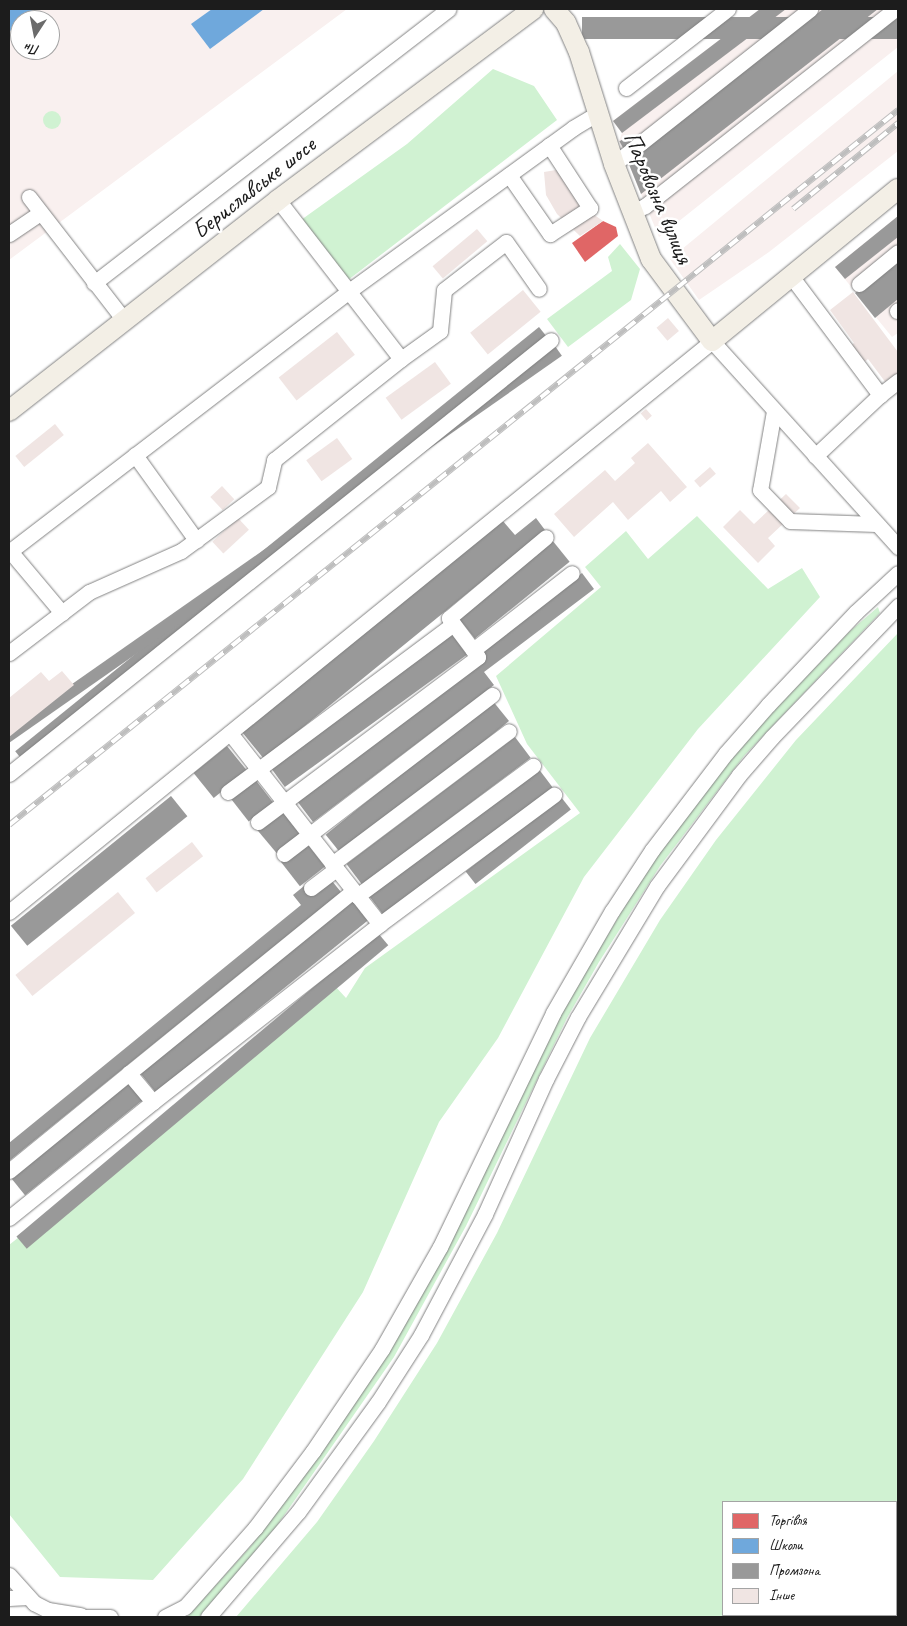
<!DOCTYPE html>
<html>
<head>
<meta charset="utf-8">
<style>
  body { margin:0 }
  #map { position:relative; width:907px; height:1626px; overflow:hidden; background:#fff; font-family:Caveat,sans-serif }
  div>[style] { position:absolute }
  .built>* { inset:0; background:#f9f0ef }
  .green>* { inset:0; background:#d0f2d2 }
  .round { border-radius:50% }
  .shops>* { inset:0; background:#e06666 }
  .schools>* { inset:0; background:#6fa8dc }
  .industry>* { inset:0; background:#999; transform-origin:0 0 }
  .building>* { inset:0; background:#f0e5e3; transform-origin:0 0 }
  .roads { filter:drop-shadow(0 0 1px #828282) drop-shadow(0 0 1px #828282) }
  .minor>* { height:15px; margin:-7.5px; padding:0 7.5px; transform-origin:7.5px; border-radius:7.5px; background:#fff }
  .major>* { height:20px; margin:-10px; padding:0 10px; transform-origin:10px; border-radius:10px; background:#f3efe6 }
  .rail>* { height:5.5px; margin-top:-2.75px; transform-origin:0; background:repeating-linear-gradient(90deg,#fff 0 11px,#bebebe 0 22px); box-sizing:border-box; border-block:1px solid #bebebe }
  span { translate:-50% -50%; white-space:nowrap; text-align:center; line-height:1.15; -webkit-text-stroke:5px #fff; paint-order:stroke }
  .street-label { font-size:24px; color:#1c1c1c }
  .frame { position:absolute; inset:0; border:10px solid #1c1c1c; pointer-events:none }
  .legend { position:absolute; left:722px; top:1501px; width:175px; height:115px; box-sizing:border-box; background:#fff; border:1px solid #a4a4a4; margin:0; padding:6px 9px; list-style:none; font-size:15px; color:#1c1c1c }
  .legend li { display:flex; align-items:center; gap:10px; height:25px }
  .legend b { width:25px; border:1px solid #a4a4a4 }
  .north { position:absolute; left:10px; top:10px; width:50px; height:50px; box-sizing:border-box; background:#fff; border:1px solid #a4a4a4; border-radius:50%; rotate:191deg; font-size:14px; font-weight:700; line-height:20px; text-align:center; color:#1c1c1c }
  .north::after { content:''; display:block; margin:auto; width:18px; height:22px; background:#6b6b6b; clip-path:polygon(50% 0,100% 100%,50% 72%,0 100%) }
</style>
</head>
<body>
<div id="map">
  <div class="built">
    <div style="clip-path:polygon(evenodd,9px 9px,347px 9px,9px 260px,9px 9px,20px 20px,50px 20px,50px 50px,20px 50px,20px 20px)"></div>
    <div style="clip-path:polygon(760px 9px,898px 9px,898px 47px,659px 237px,619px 141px,622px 133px,613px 121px)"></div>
    <div style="clip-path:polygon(898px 71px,898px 151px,769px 252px,699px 300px,670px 259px)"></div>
    <div style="clip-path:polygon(898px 216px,898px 333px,892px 337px,835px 267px)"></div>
  </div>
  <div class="green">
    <div style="clip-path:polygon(493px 69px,534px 86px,557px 120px,348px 280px,301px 220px,407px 144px)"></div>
    <div class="round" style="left:43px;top:111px;width:18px;height:18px"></div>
    <div style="clip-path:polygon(620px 244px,640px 269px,631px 300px,568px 347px,547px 319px,612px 271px,608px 257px)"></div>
    <div style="clip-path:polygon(697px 516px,768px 589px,802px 568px,820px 597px,698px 729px,584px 877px,498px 1038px,439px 1122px,363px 1292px,243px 1479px,153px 1580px,60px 1577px,9px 1514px,9px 1245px,335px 986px,346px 998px,365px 968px,580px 813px,527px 744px,496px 676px,601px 587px,585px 567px,626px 531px,648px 559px)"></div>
    <div style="clip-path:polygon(878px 607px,880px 613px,744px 756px,660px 866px,599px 962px,567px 1018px,466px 1226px,394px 1357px,276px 1527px,199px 1617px,187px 1617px,251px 1546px,344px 1418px,560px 1014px,646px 871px,736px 751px,849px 632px)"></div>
    <div style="clip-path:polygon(evenodd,898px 633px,898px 1617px,236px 1617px,317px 1522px,374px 1441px,437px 1343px,497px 1233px,590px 1038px,660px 920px,716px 840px,796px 740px,898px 633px,723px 1502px,896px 1502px,896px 1615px,723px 1615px,723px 1502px)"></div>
  </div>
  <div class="shops">
    <div style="clip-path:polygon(603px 221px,616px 227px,618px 236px,585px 262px,572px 243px)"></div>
  </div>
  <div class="schools">
    <div style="clip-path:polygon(9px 9px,31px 9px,34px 12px,9px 32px)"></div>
    <div style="clip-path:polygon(212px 9px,264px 9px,210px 49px,191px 24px)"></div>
  </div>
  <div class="industry">
    <div style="clip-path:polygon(760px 9px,786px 9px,622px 133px,613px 121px)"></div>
    <div style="clip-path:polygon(823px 9px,878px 9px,641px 194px,628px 162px)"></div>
    <div style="left:898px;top:17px;width:22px;height:316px;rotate:90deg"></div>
    <div style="left:629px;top:136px;width:10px;height:11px;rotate:61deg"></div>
    <div style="clip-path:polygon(898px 216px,898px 237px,845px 279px,835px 267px)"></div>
    <div style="clip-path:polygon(898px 259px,898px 299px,875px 318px,855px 293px)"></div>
    <div style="left:539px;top:327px;width:14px;height:674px;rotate:51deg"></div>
    <div style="left:555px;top:346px;width:12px;height:699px;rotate:55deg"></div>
    <div style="clip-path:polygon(536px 518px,545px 530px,264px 759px,242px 732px,502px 520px,515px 535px)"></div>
    <div style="left:552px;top:540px;width:28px;height:122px;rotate:51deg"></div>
    <div style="clip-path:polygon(582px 573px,594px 589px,484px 672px,494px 685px,313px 822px,297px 801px,486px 658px,480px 650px)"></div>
    <div style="left:451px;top:633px;width:27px;height:225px;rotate:54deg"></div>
    <div style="left:492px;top:700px;width:27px;height:214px;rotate:51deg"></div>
    <div style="left:515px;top:737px;width:26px;height:211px;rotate:53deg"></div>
    <div style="left:227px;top:746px;width:32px;height:43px;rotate:51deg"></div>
    <div style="left:538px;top:768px;width:26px;height:212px;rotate:53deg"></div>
    <div style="left:254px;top:778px;width:31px;height:31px;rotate:52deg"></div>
    <div style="left:171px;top:796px;width:26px;height:206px;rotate:51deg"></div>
    <div style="left:561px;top:797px;width:16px;height:121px;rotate:52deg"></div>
    <div style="left:281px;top:810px;width:30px;height:31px;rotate:50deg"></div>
    <div style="left:306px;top:842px;width:31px;height:32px;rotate:52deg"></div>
    <div style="clip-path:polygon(332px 881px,341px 892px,9px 1161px,9px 1143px,301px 905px,293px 895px,304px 886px,312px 896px)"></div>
    <div style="left:353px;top:899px;width:26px;height:275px;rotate:51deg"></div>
    <div style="left:378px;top:933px;width:16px;height:472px;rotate:50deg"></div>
    <div style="left:126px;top:1080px;width:26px;height:151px;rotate:51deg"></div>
  </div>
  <div class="building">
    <div style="clip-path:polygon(556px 170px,563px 172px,583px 207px,603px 221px,580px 236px,557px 214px,546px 195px,544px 172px)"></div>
    <div style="left:477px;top:229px;width:16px;height:58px;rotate:50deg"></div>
    <div style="left:523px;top:290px;width:28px;height:68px;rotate:51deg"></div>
    <div style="clip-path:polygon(853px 292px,898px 352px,898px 373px,886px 383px,868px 359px,861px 365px,848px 347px,854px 343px,830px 310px)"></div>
    <div style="left:668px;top:318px;width:17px;height:15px;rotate:50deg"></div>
    <div style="left:337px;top:332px;width:29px;height:74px;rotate:52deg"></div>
    <div style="left:435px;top:362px;width:27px;height:61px;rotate:54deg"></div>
    <div style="left:646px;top:409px;width:9px;height:7px;rotate:49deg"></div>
    <div style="left:55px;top:424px;width:14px;height:51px;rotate:51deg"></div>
    <div style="left:337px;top:438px;width:26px;height:38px;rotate:54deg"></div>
    <div style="clip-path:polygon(648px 443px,687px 487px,670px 502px,661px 491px,628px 520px,613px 502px,574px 537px,554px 514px,605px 470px,615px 481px,635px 463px,631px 458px)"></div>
    <div style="left:710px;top:467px;width:9px;height:21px;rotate:49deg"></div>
    <div style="left:222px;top:486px;width:18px;height:16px;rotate:47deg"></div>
    <div style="clip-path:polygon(786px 494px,800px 508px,768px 538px,775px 546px,758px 563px,723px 527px,740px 510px,754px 524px)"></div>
    <div style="left:238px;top:518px;width:16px;height:35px;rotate:47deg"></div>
    <div style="clip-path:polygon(62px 671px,74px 685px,9px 737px,9px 698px,41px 672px,49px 681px)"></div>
    <div style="left:192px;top:842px;width:18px;height:59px;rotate:52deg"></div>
    <div style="left:118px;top:892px;width:27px;height:132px;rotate:51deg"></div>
  </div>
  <div class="roads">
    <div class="minor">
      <div style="left:626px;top:88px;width:129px;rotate:-37.8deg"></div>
      <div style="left:614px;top:164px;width:250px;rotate:-38.3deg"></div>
      <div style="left:509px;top:175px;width:72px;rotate:55.2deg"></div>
      <div style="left:550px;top:234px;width:48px;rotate:-33deg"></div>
      <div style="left:590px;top:208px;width:75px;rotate:-123.1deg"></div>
      <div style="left:29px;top:197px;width:155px;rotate:52.3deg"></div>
      <div style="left:633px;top:212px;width:13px;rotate:-27deg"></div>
      <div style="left:645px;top:206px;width:318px;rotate:-38.2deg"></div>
      <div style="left:9px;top:234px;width:37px;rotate:-34deg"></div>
      <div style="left:791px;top:276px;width:149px;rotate:53.2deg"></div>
      <div style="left:880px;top:395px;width:89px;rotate:136.8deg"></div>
      <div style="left:94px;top:283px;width:448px;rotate:-37.7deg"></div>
      <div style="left:859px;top:284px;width:50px;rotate:-39.4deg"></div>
      <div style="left:897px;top:311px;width:1px;rotate:-45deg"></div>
      <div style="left:401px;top:359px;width:48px;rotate:-35.7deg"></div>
      <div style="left:440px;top:331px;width:41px;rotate:-84.4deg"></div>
      <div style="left:444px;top:290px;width:78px;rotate:-37.7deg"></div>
      <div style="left:506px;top:242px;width:57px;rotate:54.9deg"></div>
      <div style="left:880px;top:395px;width:23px;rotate:-38deg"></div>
      <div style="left:774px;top:411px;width:80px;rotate:100deg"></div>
      <div style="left:760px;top:490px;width:43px;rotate:45.9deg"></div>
      <div style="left:790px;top:521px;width:86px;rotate:2deg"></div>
      <div style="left:135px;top:455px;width:105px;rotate:54.3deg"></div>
      <div style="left:10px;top:551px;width:81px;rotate:50deg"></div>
      <div style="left:9px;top:552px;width:429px;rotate:-37.5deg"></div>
      <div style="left:349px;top:291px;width:277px;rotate:-36deg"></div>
      <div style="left:573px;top:128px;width:29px;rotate:-31deg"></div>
      <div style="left:473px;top:650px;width:40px;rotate:-127deg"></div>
      <div style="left:449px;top:618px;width:126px;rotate:-39.9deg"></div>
      <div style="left:9px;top:653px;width:101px;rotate:-37.3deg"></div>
      <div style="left:89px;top:592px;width:101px;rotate:-24deg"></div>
      <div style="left:181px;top:551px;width:108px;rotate:-36.3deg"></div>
      <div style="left:268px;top:487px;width:28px;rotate:-77deg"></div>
      <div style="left:274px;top:460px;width:162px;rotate:-38.5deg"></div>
      <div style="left:401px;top:359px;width:201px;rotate:-127.7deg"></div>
      <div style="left:230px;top:733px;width:243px;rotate:51.9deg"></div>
      <div style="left:380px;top:924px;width:288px;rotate:141.9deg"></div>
      <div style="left:153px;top:1102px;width:38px;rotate:-130deg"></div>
      <div style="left:129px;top:1073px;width:289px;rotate:-39.1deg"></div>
      <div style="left:9px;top:774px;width:694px;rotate:-38.69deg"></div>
      <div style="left:228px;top:792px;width:281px;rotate:-36.7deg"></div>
      <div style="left:258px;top:822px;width:275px;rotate:-36.9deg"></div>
      <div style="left:478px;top:657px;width:9px;rotate:-126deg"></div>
      <div style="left:473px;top:650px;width:125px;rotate:-37.9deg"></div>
      <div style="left:284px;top:854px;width:262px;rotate:-37.4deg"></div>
      <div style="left:332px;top:864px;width:221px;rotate:-36.9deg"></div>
      <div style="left:311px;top:888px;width:31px;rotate:-37deg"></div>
      <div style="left:357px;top:896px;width:219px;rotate:-36.5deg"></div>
      <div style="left:9px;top:912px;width:906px;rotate:-39.08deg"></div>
      <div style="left:712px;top:341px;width:278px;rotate:47.9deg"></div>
      <div style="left:380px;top:924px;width:217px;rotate:-36.6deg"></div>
      <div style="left:9px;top:1171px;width:155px;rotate:-39.2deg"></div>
      <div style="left:9px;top:1218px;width:185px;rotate:-38.9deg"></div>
      <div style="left:9px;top:1575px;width:38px;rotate:48deg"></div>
      <div style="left:34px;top:1603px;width:16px;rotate:27deg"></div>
      <div style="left:48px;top:1610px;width:33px;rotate:9deg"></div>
      <div style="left:9px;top:1598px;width:19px;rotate:-3deg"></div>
      <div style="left:72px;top:1617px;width:38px"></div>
      <div style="left:165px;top:1617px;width:22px;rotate:-27deg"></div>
      <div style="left:185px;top:1607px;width:106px;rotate:-48.5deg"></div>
      <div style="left:255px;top:1528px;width:96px;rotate:-53deg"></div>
      <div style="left:313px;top:1451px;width:123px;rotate:-55.9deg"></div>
      <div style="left:382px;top:1349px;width:117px;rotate:-60.4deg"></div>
      <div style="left:440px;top:1247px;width:260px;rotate:-64.2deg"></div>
      <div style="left:553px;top:1013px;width:118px;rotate:-60deg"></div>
      <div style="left:612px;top:911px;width:73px;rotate:-56.7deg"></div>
      <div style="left:652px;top:850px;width:122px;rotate:-52.7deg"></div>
      <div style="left:726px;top:753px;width:64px;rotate:-48.8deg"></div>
      <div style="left:768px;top:705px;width:128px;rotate:-46.6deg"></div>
      <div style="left:856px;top:612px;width:57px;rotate:-42.9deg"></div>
      <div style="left:208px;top:1617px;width:138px;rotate:-49.4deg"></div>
      <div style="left:298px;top:1512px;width:136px;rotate:-54deg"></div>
      <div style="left:378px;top:1402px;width:80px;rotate:-57.3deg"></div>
      <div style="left:421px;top:1335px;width:137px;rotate:-62.1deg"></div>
      <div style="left:485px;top:1214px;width:148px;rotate:-65.7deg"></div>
      <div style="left:546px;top:1079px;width:70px;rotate:-62.7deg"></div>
      <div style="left:578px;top:1017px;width:153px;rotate:-58.9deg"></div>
      <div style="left:657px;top:886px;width:138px;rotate:-53.5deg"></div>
      <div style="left:739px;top:775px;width:50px;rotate:-49deg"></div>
      <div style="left:772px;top:737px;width:182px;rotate:-46.1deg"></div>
    </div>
    <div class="major">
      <div style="left:554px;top:9px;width:18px;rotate:49deg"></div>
      <div style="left:566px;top:23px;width:32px;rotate:66deg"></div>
      <div style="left:579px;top:52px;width:117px;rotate:72.6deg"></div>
      <div style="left:614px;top:164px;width:102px;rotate:68.7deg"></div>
      <div style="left:651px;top:259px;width:102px;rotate:53.4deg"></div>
      <div style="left:712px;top:341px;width:240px;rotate:-39.3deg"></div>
      <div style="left:9px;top:411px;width:342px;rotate:-38.1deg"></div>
      <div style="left:278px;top:200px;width:319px;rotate:-36.8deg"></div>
    </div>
  </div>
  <div class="rail">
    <div style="left:793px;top:209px;width:136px;rotate:-39.3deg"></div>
    <div style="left:9px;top:825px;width:1141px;rotate:-38.81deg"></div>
  </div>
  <div class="street-label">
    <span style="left:254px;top:188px;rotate:-38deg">Бериславське шосе</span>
    <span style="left:658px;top:198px;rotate:67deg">Паровозна вулиця</span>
  </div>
  <div class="frame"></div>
  <ul class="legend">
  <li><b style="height:14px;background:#e06666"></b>Торгівля</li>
  <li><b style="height:14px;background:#6fa8dc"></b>Школи</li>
  <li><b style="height:14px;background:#999"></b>Промзона</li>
  <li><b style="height:14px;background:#f0e5e3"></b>Інше</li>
  </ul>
  <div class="north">Пн</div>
</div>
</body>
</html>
